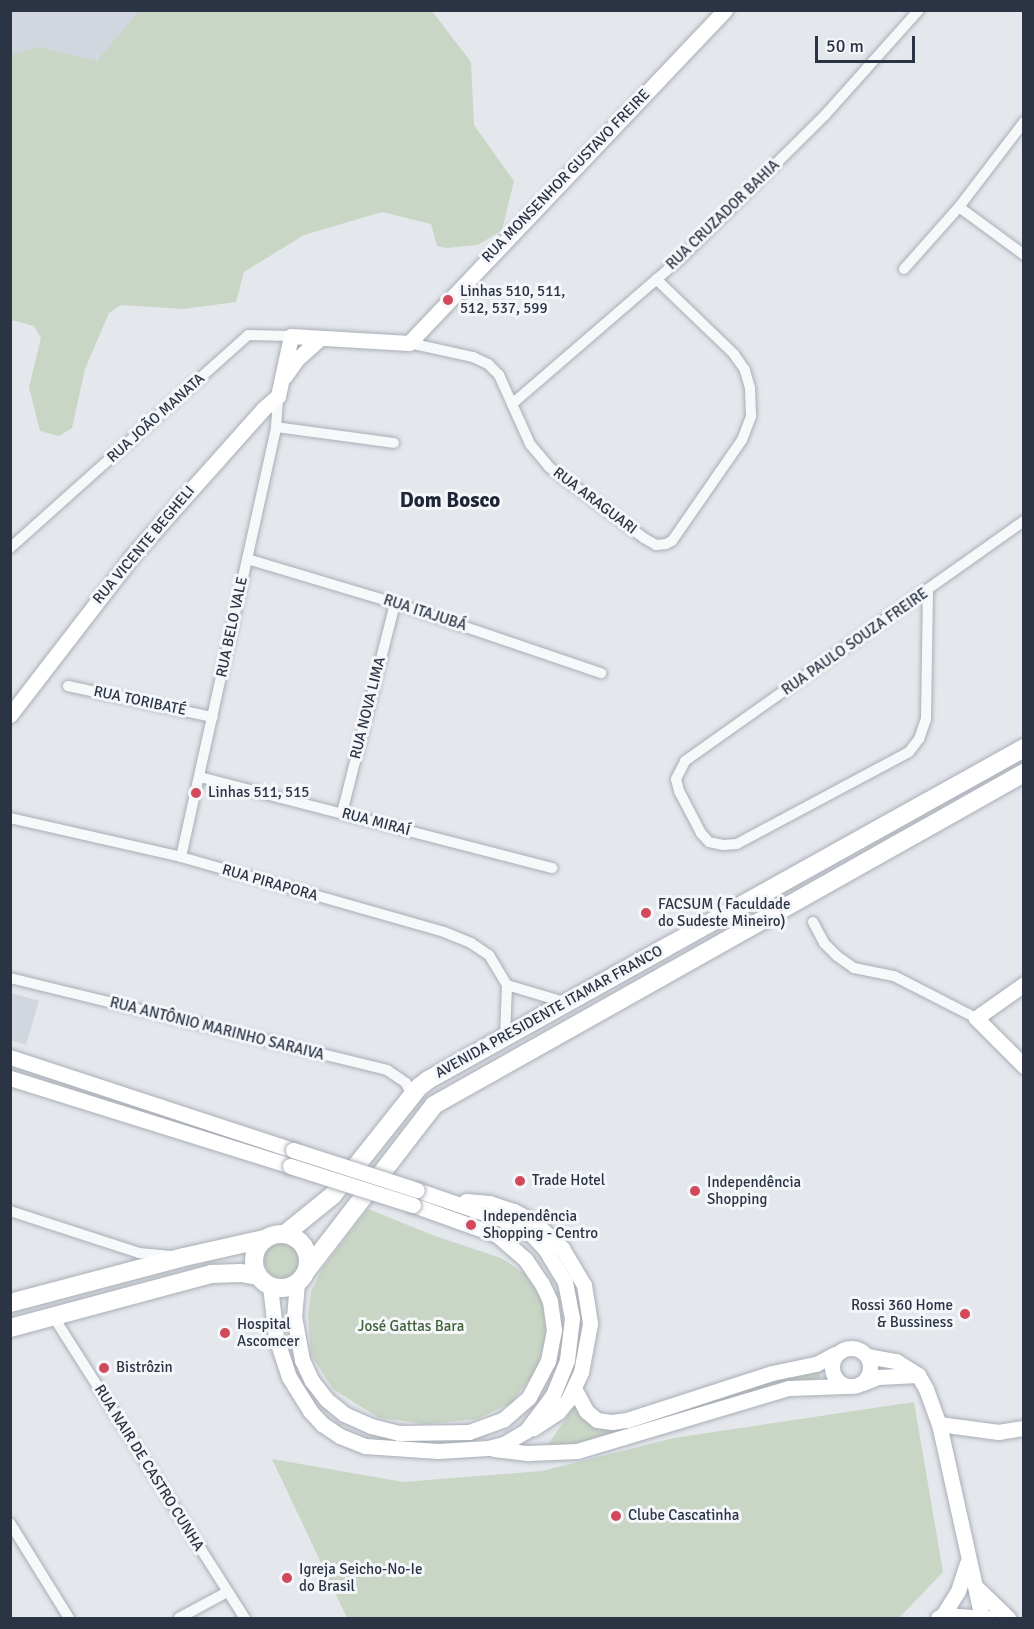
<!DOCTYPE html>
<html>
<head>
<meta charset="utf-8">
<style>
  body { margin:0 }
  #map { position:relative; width:1034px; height:1629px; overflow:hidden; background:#e4e7ec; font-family:Signika,sans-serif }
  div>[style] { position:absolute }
  .built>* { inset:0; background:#d2d6de }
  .green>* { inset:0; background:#c9d6c5 }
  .round { border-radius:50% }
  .roads { filter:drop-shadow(0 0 2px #a9aeb7) drop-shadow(0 0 2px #a9aeb7) }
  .street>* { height:10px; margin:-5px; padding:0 5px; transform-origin:5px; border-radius:5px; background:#f7f8fa }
  .secondary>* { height:15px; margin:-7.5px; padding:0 7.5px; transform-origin:7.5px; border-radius:7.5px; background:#fff }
  .secondary>.ring { margin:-7.5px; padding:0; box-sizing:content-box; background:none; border:15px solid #fff; border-radius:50% }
  .primary>* { height:18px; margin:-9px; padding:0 9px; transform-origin:9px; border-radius:9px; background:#fff }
  .primary>.ring { margin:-9px; padding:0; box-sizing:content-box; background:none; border:18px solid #fff; border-radius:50% }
  .bridges { filter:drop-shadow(0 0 2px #a9aeb7) drop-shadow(0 0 2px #a9aeb7) }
  .secondary-bridge>* { height:15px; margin:-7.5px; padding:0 7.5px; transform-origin:7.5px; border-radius:7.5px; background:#fff }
  .dots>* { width:16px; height:16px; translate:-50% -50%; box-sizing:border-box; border:3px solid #f4f6f9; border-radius:50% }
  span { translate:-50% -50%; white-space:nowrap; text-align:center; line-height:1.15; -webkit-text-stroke:6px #f4f6f9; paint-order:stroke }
  .street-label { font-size:15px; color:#2b3445 }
  .poi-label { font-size:15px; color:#2b3445 }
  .left { translate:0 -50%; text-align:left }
  .right { translate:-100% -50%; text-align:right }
  .park-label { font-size:15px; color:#3f6138 }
  .district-label { font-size:21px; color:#1d2536; font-weight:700 }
  .frame { position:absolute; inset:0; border:12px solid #2b3445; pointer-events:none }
  .scale { position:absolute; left:815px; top:36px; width:100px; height:27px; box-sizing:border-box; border:3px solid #2b3445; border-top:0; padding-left:8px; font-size:18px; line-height:21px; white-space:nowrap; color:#2b3445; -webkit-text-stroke:4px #f4f6f9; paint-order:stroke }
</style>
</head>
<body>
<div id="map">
  <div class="built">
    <div style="clip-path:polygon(10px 11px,180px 11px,11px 111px)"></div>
    <div style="clip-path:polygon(11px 993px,39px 1001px,26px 1045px,11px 1040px)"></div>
  </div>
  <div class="green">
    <div style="clip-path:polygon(432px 11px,471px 62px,474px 125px,514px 181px,502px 230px,478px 245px,446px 248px,437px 246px,431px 224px,382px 212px,304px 235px,244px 272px,236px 302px,183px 309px,121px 305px,109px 313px,85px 369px,72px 428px,59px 436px,40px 431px,29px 387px,41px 338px,34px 326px,11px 320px,11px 55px,38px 47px,97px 61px,139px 11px)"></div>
    <div style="clip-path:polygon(368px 1209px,435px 1236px,501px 1258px,524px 1273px,541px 1298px,545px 1320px,545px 1338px,536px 1371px,511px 1403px,477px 1419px,427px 1424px,379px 1418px,333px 1389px,311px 1355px,308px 1315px,311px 1292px,322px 1269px)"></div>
    <div class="round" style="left:264px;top:1240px;width:38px;height:38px"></div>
    <div style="clip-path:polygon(821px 1369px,820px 1378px,787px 1384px,578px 1447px,547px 1446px,575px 1405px,595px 1424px)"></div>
    <div style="clip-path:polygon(914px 1402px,943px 1572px,899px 1618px,347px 1618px,272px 1459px,403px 1482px,542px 1471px,674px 1438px)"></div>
  </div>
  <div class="roads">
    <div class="street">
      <div style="left:959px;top:207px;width:81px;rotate:36.4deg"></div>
      <div style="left:904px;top:269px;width:83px;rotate:-48.4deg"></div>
      <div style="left:959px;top:207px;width:107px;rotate:-52.6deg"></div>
      <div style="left:409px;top:343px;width:66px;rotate:12.3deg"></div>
      <div style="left:473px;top:357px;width:17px;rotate:25deg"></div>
      <div style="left:488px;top:364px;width:16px;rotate:45deg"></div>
      <div style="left:499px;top:375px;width:76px;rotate:65.8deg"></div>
      <div style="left:530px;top:444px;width:30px;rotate:50deg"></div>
      <div style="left:549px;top:467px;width:119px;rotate:36.8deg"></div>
      <div style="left:644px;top:538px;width:14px;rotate:30deg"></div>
      <div style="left:656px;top:545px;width:10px;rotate:-6deg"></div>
      <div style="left:666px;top:544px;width:7px;rotate:-27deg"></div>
      <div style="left:672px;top:541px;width:123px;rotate:-55.3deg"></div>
      <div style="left:742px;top:440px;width:26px;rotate:-69deg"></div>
      <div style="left:751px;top:416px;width:28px;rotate:-92deg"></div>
      <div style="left:750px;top:388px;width:19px;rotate:-106deg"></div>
      <div style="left:745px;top:370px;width:19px;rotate:-125deg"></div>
      <div style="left:734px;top:354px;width:108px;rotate:-136.1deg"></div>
      <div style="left:512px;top:404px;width:222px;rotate:-40.8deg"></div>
      <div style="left:680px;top:259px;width:204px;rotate:-44.8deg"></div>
      <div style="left:825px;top:115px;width:141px;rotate:-48.2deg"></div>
      <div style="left:276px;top:427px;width:119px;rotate:7.7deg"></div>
      <div style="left:10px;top:548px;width:319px;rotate:-41.8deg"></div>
      <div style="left:248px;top:335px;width:43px;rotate:1.3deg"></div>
      <div style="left:247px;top:559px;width:154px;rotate:16.6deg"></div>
      <div style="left:395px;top:603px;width:218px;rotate:18.8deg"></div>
      <div style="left:928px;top:590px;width:129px;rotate:90.9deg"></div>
      <div style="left:926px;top:719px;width:21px;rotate:109deg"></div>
      <div style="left:919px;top:739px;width:16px;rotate:128deg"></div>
      <div style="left:909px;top:752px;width:195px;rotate:151.9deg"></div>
      <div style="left:737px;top:844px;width:14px;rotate:176deg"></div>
      <div style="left:723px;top:845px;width:14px;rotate:-168deg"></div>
      <div style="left:709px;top:842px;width:12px;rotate:-132deg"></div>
      <div style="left:701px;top:833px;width:47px;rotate:-117.6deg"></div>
      <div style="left:679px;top:791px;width:12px;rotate:-104deg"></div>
      <div style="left:676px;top:779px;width:20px;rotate:-63deg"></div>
      <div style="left:685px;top:761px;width:415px;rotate:-35.3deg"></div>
      <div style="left:68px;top:686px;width:148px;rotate:12.1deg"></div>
      <div style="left:200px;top:777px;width:364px;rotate:14.5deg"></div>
      <div style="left:342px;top:813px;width:217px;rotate:-75.8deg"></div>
      <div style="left:10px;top:818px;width:175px;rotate:12.8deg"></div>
      <div style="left:181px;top:857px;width:273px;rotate:15.9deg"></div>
      <div style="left:444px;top:932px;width:29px;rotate:22deg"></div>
      <div style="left:471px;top:943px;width:22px;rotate:34deg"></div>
      <div style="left:489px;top:955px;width:35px;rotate:59deg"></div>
      <div style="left:507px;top:985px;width:51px;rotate:92.2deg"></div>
      <div style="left:181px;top:857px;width:440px;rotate:-77.5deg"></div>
      <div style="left:276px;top:427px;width:31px;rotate:-86deg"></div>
      <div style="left:813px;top:922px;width:24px;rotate:62deg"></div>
      <div style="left:824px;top:943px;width:18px;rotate:45deg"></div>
      <div style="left:837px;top:956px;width:21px;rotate:35deg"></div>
      <div style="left:854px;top:968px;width:41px;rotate:11.3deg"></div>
      <div style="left:894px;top:976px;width:92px;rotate:27.1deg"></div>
      <div style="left:10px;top:978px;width:388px;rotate:13.7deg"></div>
      <div style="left:387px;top:1070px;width:23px;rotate:34deg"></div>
      <div style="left:406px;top:1083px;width:14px;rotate:65deg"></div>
      <div style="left:507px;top:985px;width:59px;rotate:16.6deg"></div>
      <div style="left:10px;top:1211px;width:136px;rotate:18deg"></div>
      <div style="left:139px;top:1253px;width:33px;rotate:5deg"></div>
      <div style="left:53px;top:1316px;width:358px;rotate:57.6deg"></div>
      <div style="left:10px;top:1523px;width:112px;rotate:58.2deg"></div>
      <div style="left:179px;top:1618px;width:55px;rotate:-28.4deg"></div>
    </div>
    <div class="secondary">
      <div style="left:285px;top:376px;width:19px;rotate:-55deg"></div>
      <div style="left:296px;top:360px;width:31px;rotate:-42deg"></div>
      <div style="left:10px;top:715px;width:202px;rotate:-52.4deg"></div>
      <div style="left:133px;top:555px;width:195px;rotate:-48.3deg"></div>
      <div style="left:263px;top:409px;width:20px;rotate:-41deg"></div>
      <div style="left:278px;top:396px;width:61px;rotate:-77.8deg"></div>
      <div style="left:291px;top:336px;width:118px;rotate:3.4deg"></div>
      <div style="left:409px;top:343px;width:459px;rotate:-46.5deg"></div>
      <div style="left:1024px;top:984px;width:59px;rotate:144.7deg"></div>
      <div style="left:976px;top:1018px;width:68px;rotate:45deg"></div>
      <div style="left:10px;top:1057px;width:298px;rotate:18.2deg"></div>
      <div style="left:10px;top:1078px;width:294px;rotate:17.4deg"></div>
      <div style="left:466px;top:1201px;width:23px;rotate:5deg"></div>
      <div style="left:489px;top:1203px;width:26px;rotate:18deg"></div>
      <div style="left:514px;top:1211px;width:21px;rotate:28deg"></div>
      <div style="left:533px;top:1221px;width:40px;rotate:43deg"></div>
      <div style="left:562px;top:1248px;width:43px;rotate:59.3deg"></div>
      <div style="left:584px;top:1285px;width:39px;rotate:81deg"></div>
      <div style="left:590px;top:1324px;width:49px;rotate:100.6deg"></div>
      <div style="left:581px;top:1372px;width:31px;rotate:115deg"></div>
      <div style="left:568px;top:1400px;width:16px;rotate:130deg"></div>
      <div style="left:558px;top:1412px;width:30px;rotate:147deg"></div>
      <div style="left:297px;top:1283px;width:33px;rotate:95deg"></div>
      <div style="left:294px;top:1316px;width:45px;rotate:79.7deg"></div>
      <div style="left:302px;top:1360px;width:23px;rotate:65deg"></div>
      <div style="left:312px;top:1381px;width:24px;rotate:52deg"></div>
      <div style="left:327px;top:1400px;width:22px;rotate:39deg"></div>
      <div style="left:344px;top:1414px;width:30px;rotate:24deg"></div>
      <div style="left:371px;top:1426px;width:29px;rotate:14deg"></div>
      <div style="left:399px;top:1433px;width:70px;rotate:-0.8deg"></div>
      <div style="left:469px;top:1432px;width:37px;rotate:-20deg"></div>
      <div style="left:504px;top:1419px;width:33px;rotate:-41deg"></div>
      <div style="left:529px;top:1397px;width:41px;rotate:-62.2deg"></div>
      <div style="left:548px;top:1361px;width:32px;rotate:-79deg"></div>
      <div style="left:554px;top:1330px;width:29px;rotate:-98deg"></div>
      <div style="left:550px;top:1301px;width:19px;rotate:-115deg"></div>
      <div style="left:542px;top:1284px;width:29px;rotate:-124deg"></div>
      <div style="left:526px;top:1260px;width:38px;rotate:-139deg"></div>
      <div style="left:497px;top:1235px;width:89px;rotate:-160.3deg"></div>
      <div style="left:270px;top:1286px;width:52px;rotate:83.4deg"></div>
      <div style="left:276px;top:1338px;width:41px;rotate:71.6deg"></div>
      <div style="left:289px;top:1377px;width:40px;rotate:58deg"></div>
      <div style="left:310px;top:1411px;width:18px;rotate:47deg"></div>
      <div style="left:322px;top:1424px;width:22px;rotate:34deg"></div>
      <div style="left:340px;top:1436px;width:27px;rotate:22deg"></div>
      <div style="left:365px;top:1446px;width:73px;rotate:3.9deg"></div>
      <div style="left:438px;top:1451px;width:50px;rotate:-3.4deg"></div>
      <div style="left:488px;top:1448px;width:16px;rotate:-14deg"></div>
      <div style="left:504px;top:1444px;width:26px;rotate:-31deg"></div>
      <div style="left:526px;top:1431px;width:45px;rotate:-53.1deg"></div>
      <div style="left:553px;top:1395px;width:38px;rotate:-68deg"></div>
      <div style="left:567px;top:1360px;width:42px;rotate:-83.2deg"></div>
      <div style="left:572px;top:1318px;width:37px;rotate:-101deg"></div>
      <div style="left:565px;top:1282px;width:37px;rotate:-121deg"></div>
      <div style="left:546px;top:1250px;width:21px;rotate:-133deg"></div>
      <div style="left:532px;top:1235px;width:29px;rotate:-151deg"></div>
      <div style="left:507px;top:1221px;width:95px;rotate:-161deg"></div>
      <div class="ring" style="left:832px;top:1348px;width:23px;height:23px"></div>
      <div style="left:867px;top:1356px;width:29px;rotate:10deg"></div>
      <div style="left:896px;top:1361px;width:26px;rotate:32deg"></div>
      <div style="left:918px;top:1375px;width:16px;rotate:60deg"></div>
      <div style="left:926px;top:1389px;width:37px;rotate:70deg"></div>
      <div style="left:939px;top:1424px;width:199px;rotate:77.5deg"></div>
      <div style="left:863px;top:1383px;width:16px;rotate:-22deg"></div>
      <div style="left:878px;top:1377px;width:40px;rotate:-2.9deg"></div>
      <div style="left:574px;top:1388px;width:26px;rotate:62deg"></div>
      <div style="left:586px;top:1411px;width:14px;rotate:39deg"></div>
      <div style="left:597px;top:1420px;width:15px;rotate:8deg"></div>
      <div style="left:612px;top:1422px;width:15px;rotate:-8deg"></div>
      <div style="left:627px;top:1420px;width:152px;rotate:-18deg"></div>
      <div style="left:772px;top:1373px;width:45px;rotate:-11.6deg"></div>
      <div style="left:816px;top:1364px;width:21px;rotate:-28deg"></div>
      <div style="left:939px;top:1424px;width:60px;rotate:7.7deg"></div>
      <div style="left:998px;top:1432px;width:26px;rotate:-9deg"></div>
      <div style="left:494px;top:1449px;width:34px;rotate:7deg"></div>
      <div style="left:528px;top:1453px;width:49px;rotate:-2.3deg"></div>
      <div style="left:577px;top:1451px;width:221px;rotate:-16.6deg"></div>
      <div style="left:789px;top:1388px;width:57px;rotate:-2deg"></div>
      <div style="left:978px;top:1589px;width:42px;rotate:44deg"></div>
      <div style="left:943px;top:1615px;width:28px;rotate:-58deg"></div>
      <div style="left:958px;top:1591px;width:29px;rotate:-72deg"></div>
      <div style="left:938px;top:1618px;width:6px;rotate:-31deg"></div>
      <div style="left:943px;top:1615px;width:45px;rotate:3.8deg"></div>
    </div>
    <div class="primary">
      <div class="ring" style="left:254px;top:1234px;width:36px;height:36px"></div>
      <div style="left:285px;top:1234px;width:62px;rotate:-39.1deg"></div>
      <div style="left:333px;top:1195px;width:138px;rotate:-51.5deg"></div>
      <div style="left:419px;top:1087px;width:11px;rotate:-38deg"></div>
      <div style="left:428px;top:1080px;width:682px;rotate:-29.12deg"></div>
      <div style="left:307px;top:1270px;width:208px;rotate:-52.4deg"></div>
      <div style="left:434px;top:1105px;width:677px;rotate:-29.37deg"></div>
      <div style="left:10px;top:1303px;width:180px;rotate:-14.8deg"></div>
      <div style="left:184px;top:1257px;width:82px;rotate:-12.7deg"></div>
      <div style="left:10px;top:1328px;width:208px;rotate:-15deg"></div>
      <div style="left:211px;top:1274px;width:30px;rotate:-2deg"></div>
      <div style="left:241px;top:1273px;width:17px;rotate:10deg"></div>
    </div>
  </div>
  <div class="bridges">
    <div class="secondary-bridge">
      <div style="left:293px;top:1150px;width:130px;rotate:17.9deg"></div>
      <div style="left:290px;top:1166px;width:129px;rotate:17.6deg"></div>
    </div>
  </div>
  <div class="dots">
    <div style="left:448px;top:300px;background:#d1495b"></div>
    <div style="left:196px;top:793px;background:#d1495b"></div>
    <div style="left:646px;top:913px;background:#d1495b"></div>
    <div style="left:520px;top:1181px;background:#d1495b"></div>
    <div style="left:695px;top:1191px;background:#d1495b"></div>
    <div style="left:471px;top:1225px;background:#d1495b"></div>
    <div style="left:965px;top:1314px;background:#d1495b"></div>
    <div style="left:225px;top:1333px;background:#d1495b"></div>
    <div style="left:104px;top:1368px;background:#d1495b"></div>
    <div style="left:616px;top:1516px;background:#d1495b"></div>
    <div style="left:287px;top:1578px;background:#d1495b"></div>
  </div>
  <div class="street-label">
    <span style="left:566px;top:176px;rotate:-46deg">RUA MONSENHOR GUSTAVO FREIRE</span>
    <span style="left:723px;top:215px;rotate:-44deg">RUA CRUZADOR BAHIA</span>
    <span style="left:156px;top:418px;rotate:-42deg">RUA JOÃO MANATA</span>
    <span style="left:595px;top:501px;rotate:37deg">RUA ARAGUARI</span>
    <span style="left:144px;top:545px;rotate:-50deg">RUA VICENTE BEGHELI</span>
    <span style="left:425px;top:613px;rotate:18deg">RUA ITAJUBÁ</span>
    <span style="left:232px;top:627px;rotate:-78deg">RUA BELO VALE</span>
    <span style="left:855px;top:642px;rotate:-35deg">RUA PAULO SOUZA FREIRE</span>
    <span style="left:140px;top:701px;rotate:12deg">RUA TORIBATÉ</span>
    <span style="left:368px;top:708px;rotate:-76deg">RUA NOVA LIMA</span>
    <span style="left:376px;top:822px;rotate:15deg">RUA MIRAÍ</span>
    <span style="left:270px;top:883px;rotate:16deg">RUA PIRAPORA</span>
    <span style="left:549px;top:1012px;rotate:-29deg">AVENIDA PRESIDENTE ITAMAR FRANCO</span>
    <span style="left:217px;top:1029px;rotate:14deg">RUA ANTÔNIO MARINHO SARAIVA</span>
    <span style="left:149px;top:1468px;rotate:58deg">RUA NAIR DE CASTRO CUNHA</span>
  </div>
  <div class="poi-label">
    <span class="left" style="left:460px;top:300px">Linhas 510, 511,<br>512, 537, 599</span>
    <span class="left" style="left:208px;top:793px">Linhas 511, 515</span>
    <span class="left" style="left:658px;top:913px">FACSUM ( Faculdade<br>do Sudeste Mineiro)</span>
    <span class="left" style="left:532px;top:1181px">Trade Hotel</span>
    <span class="left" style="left:707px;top:1191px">Independência<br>Shopping</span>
    <span class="left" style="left:483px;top:1225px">Independência<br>Shopping - Centro</span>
    <span class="right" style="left:953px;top:1314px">Rossi 360 Home<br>&amp; Bussiness</span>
    <span class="left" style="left:237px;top:1333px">Hospital<br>Ascomcer</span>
    <span class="left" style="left:116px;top:1368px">Bistrôzin</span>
    <span class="left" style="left:628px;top:1516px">Clube Cascatinha</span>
    <span class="left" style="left:299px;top:1578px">Igreja Seicho-No-Ie<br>do Brasil</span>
  </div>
  <div class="park-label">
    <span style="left:411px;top:1327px">José Gattas Bara</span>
  </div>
  <div class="district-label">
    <span style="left:450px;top:500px">Dom Bosco</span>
  </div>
  <div class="frame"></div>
  <div class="scale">50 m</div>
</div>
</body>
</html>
